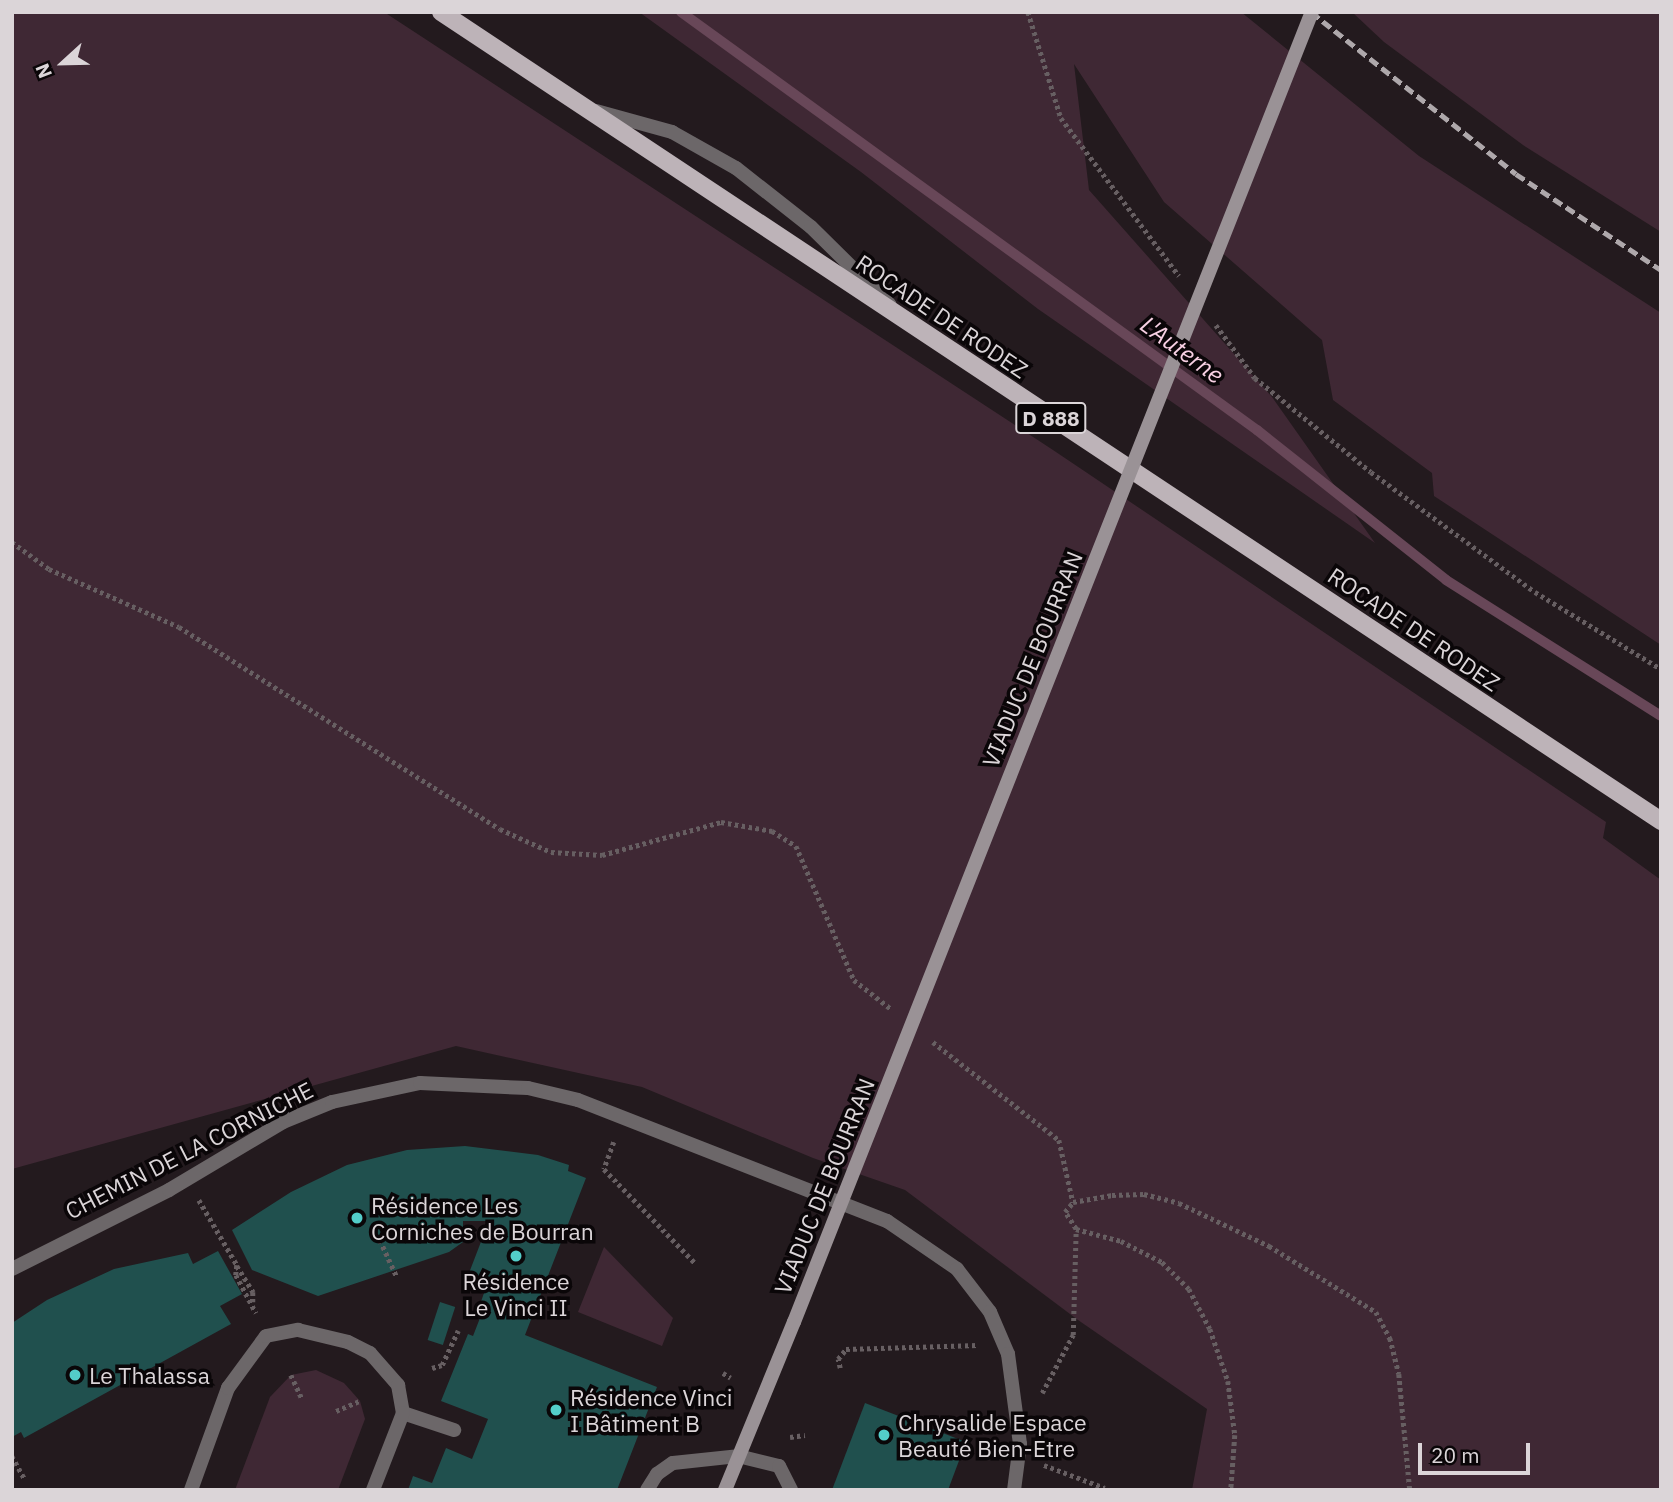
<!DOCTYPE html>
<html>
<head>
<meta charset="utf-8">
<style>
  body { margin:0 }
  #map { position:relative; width:1673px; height:1502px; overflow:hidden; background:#231a1e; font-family:"IBM Plex Sans",sans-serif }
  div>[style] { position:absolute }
  .green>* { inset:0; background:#3f2834 }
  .stream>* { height:10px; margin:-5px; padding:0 5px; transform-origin:5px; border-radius:5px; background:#684758 }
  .building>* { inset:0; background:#20504e; transform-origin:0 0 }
  .path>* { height:4.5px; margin-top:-2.25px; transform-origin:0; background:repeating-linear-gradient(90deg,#675f62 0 3.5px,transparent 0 7px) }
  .lane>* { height:14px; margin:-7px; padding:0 7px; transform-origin:7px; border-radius:7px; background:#6c6769 }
  .street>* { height:14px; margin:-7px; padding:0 7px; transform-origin:7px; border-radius:7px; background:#6c6769 }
  .secondary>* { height:14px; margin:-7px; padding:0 7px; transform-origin:7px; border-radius:7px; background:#9a9296 }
  .primary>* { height:18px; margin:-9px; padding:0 9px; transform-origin:9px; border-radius:9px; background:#bdb3b8 }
  .rail>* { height:5px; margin-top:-2.5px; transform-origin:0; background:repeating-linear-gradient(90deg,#aea8ab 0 10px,transparent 0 15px) }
  .secondary-bridge>* { height:14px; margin:-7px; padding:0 7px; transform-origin:7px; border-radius:7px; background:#9a9296 }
  .dots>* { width:19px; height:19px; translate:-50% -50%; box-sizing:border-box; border:4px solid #0a0608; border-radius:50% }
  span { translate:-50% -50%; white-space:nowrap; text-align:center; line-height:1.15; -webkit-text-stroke:7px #0a0608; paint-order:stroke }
  .shield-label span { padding:2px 5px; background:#0a0608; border:2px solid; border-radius:5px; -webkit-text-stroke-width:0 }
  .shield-label { font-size:21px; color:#dbd5d8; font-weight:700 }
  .street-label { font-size:23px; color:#dbd5d8 }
  .poi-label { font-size:23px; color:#dbd5d8 }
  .left { translate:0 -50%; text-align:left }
  .water-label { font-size:24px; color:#f8d1e4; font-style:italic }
  .frame { position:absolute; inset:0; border:14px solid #dbd5d8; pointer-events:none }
  .north { position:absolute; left:28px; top:28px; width:70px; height:70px; -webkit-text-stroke:5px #0a0608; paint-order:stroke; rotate:248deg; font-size:19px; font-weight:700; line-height:28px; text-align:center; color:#dbd5d8 }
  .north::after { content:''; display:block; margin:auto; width:24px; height:32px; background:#dbd5d8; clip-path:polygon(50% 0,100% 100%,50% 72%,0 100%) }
  .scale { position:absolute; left:1418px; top:1443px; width:112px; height:32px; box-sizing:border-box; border:4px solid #dbd5d8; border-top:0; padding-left:9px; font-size:21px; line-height:24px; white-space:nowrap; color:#dbd5d8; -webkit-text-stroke:5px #0a0608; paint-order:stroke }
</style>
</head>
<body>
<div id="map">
  <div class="green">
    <div style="clip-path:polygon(12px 12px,384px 12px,1053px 450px,1606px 822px,1603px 838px,1661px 880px,1661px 1490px,1192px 1490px,1207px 1409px,1078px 1320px,905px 1190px,813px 1158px,642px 1087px,456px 1046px,12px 1169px)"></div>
    <div style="clip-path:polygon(639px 12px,1241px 12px,1419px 156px,1661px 313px,1661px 645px,1434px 496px,1432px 473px,1333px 400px,1322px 340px,1164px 202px,1074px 64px,1089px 190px,1272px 397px,1375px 543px,1038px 309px,861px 172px)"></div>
    <div style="clip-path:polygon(1352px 12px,1661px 12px,1661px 232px,1523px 145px,1384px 42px)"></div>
    <div style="clip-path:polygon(604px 1247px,673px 1318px,662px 1346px,578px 1312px)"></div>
    <div style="clip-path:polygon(316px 1370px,344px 1383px,360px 1401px,365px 1419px,338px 1490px,235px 1490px,270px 1397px,291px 1375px)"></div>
  </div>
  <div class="stream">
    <div style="left:681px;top:12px;width:712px;rotate:35.97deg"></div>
    <div style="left:1257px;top:430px;width:241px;rotate:38.4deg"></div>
    <div style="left:1446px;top:580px;width:254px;rotate:32.3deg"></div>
  </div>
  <div class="building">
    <div style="clip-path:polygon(465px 1146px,538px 1155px,569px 1165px,568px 1171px,586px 1178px,525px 1335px,657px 1387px,617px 1490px,408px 1490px,413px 1476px,432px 1483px,446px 1448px,472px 1459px,488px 1419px,441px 1401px,468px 1334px,473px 1336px,480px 1318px,476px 1316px,484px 1293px,464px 1286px,489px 1221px,463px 1221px,463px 1242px,449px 1252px,318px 1296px,252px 1270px,232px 1230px,291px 1192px,347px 1165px,407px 1150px)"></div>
    <div style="clip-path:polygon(218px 1251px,242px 1294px,220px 1306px,231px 1324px,24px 1438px,21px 1432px,12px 1437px,12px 1323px,47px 1300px,114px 1269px,188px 1253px,193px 1264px)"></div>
    <div style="left:440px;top:1302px;width:16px;height:40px;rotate:18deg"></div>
    <div style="clip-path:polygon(865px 1403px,966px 1442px,948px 1490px,832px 1490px)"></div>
  </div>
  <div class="path">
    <div style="left:1028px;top:12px;width:111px;rotate:72.7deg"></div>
    <div style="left:1061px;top:118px;width:197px;rotate:53.2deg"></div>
    <div style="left:1216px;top:325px;width:66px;rotate:53.7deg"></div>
    <div style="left:1255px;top:378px;width:149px;rotate:39deg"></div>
    <div style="left:1371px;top:472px;width:203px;rotate:36.2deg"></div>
    <div style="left:1535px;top:592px;width:148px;rotate:31.4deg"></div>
    <div style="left:12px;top:542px;width:46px;rotate:36.1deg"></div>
    <div style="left:49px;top:569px;width:142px;rotate:24deg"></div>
    <div style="left:179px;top:627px;width:379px;rotate:32.2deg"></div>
    <div style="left:500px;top:829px;width:56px;rotate:24.3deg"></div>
    <div style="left:551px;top:852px;width:51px;rotate:3.4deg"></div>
    <div style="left:602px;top:855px;width:123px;rotate:-15.5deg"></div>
    <div style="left:721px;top:822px;width:52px;rotate:10deg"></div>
    <div style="left:772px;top:831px;width:28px;rotate:32deg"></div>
    <div style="left:796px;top:846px;width:146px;rotate:66.6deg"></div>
    <div style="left:854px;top:980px;width:46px;rotate:37.9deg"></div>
    <div style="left:933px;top:1042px;width:160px;rotate:37.9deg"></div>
    <div style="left:1059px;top:1140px;width:64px;rotate:77.3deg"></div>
    <div style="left:614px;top:1142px;width:29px;rotate:110deg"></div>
    <div style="left:604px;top:1169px;width:131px;rotate:45.9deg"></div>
    <div style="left:199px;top:1200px;width:75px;rotate:59.7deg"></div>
    <div style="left:237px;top:1265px;width:10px;rotate:96deg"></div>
    <div style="left:236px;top:1275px;width:43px;rotate:62.2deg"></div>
    <div style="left:1076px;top:1229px;width:47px;rotate:14.9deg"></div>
    <div style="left:1121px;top:1241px;width:46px;rotate:27.1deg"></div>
    <div style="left:1162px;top:1262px;width:38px;rotate:45deg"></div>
    <div style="left:1189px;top:1289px;width:45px;rotate:62.3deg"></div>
    <div style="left:1210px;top:1329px;width:55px;rotate:70.9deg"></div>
    <div style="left:1228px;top:1381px;width:54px;rotate:82.6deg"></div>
    <div style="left:1235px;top:1435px;width:55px;rotate:94.2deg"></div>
    <div style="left:380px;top:1240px;width:41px;rotate:65.3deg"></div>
    <div style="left:237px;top:1266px;width:31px;rotate:58deg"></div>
    <div style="left:253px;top:1292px;width:10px;rotate:90deg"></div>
    <div style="left:432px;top:1368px;width:10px;rotate:-17deg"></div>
    <div style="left:442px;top:1365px;width:38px;rotate:-65deg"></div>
    <div style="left:840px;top:1368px;width:9px;rotate:-103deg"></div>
    <div style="left:838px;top:1359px;width:13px;rotate:-51deg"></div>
    <div style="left:846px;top:1349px;width:132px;rotate:-1.7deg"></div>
    <div style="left:723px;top:1373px;width:9px;rotate:32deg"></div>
    <div style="left:291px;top:1375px;width:26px;rotate:65deg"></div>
    <div style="left:1042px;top:1393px;width:66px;rotate:-61.9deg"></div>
    <div style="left:1073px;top:1335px;width:106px;rotate:-88.4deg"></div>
    <div style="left:1076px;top:1229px;width:20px;rotate:-123deg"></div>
    <div style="left:1065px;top:1212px;width:13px;rotate:-51deg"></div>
    <div style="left:1073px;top:1202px;width:40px;rotate:-10deg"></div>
    <div style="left:1112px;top:1195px;width:32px;rotate:-2deg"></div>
    <div style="left:1144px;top:1194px;width:36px;rotate:14deg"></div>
    <div style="left:1179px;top:1203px;width:100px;rotate:25.5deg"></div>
    <div style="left:1269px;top:1246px;width:126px;rotate:31.7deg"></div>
    <div style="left:1376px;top:1312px;width:30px;rotate:62deg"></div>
    <div style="left:1390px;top:1338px;width:37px;rotate:76deg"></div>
    <div style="left:1399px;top:1374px;width:117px;rotate:84.6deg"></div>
    <div style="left:336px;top:1411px;width:26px;rotate:-23deg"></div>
    <div style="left:790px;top:1437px;width:15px;rotate:-8deg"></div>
    <div style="left:12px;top:1456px;width:25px;rotate:61deg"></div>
    <div style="left:1044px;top:1465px;width:65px;rotate:20.7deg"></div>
  </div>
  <div class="lane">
    <div style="left:596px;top:111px;width:79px;rotate:15.4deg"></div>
    <div style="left:672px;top:132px;width:73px;rotate:29.4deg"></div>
    <div style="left:736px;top:168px;width:95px;rotate:38.2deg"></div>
    <div style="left:811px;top:227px;width:110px;rotate:44.6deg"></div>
    <div style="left:403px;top:1413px;width:54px;rotate:18.4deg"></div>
  </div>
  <div class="street">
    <div style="left:12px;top:1269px;width:176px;rotate:-26.7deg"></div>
    <div style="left:169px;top:1190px;width:133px;rotate:-30.8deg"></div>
    <div style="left:283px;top:1122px;width:53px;rotate:-22.2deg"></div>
    <div style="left:332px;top:1102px;width:90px;rotate:-12.2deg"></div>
    <div style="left:420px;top:1083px;width:108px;rotate:2.7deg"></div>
    <div style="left:528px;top:1088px;width:51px;rotate:13.5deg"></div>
    <div style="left:578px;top:1100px;width:332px;rotate:21.4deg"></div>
    <div style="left:887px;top:1221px;width:85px;rotate:34.4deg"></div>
    <div style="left:957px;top:1269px;width:54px;rotate:52.5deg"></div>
    <div style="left:990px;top:1312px;width:46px;rotate:66.8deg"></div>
    <div style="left:1008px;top:1354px;width:91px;rotate:82.4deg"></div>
    <div style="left:1020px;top:1444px;width:46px;rotate:97.4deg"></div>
    <div style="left:191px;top:1490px;width:109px;rotate:-70.1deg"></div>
    <div style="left:228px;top:1388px;width:64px;rotate:-53.8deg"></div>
    <div style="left:266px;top:1336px;width:33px;rotate:-11deg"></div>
    <div style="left:298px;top:1330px;width:51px;rotate:13.5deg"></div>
    <div style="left:348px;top:1342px;width:25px;rotate:27deg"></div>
    <div style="left:370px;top:1353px;width:43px;rotate:48.8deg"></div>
    <div style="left:398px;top:1385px;width:28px;rotate:80deg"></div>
    <div style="left:403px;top:1413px;width:83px;rotate:111.3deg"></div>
    <div style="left:647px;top:1490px;width:19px;rotate:-58deg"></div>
    <div style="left:657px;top:1474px;width:19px;rotate:-35deg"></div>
    <div style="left:673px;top:1463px;width:65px;rotate:-6.1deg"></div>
    <div style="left:738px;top:1456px;width:42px;rotate:13.7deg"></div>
    <div style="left:779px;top:1466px;width:27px;rotate:63deg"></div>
  </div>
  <div class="secondary">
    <div style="left:725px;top:1490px;width:182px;rotate:-67.7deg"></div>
  </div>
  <div class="primary">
    <div style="left:441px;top:12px;width:1464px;rotate:33.55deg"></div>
  </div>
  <div class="rail">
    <div style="left:1311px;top:12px;width:261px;rotate:38.3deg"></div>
    <div style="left:1516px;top:174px;width:174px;rotate:33.5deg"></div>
  </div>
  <div class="secondary-bridge">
    <div style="left:794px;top:1322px;width:1409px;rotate:-68.43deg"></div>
  </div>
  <div class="dots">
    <div style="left:357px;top:1218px;background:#53cdc9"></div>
    <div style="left:516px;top:1256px;background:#53cdc9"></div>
    <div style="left:75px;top:1375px;background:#53cdc9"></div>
    <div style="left:556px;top:1410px;background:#53cdc9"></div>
    <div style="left:884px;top:1435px;background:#53cdc9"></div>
  </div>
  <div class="shield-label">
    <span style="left:1051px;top:418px">D 888</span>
  </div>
  <div class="street-label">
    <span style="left:942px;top:316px;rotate:34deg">ROCADE DE RODEZ</span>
    <span style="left:1414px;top:629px;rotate:34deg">ROCADE DE RODEZ</span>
    <span style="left:1032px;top:659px;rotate:-68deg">VIADUC DE BOURRAN</span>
    <span style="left:189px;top:1150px;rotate:-27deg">CHEMIN DE LA CORNICHE</span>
    <span style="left:824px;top:1186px;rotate:-68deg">VIADUC DE BOURRAN</span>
  </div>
  <div class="poi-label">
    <span class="left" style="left:371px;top:1218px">Résidence Les<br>Corniches de Bourran</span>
    <span style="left:516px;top:1294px">Résidence<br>Le Vinci II</span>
    <span class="left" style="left:89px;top:1375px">Le Thalassa</span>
    <span class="left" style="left:570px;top:1410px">Résidence Vinci<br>I Bâtiment B</span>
    <span class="left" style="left:898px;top:1435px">Chrysalide Espace<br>Beauté Bien-Etre</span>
  </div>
  <div class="water-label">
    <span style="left:1182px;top:350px;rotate:36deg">L'Auterne</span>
  </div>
  <div class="frame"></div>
  <div class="north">N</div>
  <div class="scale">20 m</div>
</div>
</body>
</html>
